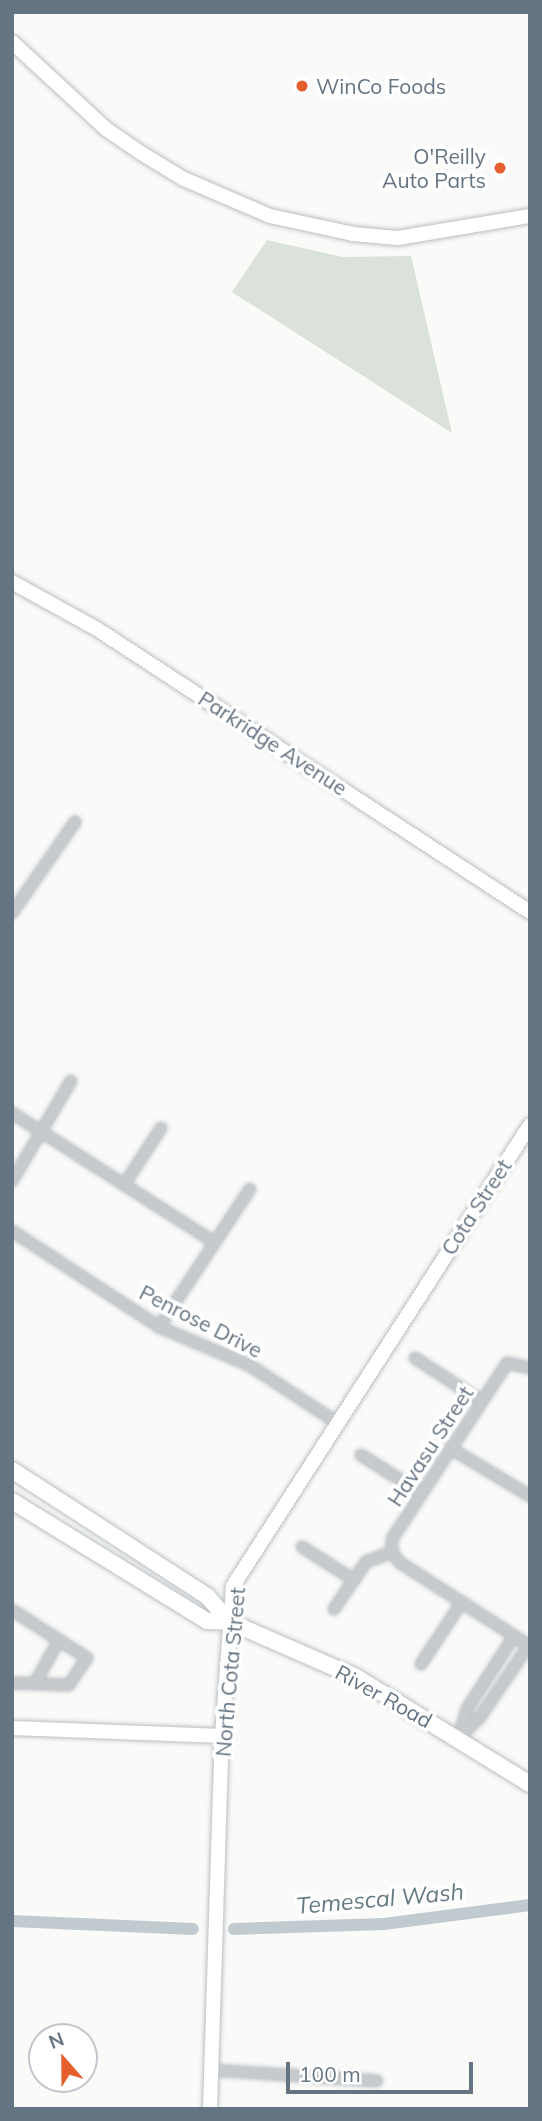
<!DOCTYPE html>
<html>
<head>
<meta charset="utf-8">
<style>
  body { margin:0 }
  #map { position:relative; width:542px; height:2121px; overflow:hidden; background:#fafaf8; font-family:Mulish,sans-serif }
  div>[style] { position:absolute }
  .green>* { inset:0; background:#dbe2d9 }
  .canal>* { height:12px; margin:-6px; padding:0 6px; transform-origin:6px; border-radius:6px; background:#c1cacf }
  .roads { filter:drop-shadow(0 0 2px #babfc4) drop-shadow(0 0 2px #babfc4) }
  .street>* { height:10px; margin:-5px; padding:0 5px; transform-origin:5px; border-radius:5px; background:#c6cacd }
  .secondary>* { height:14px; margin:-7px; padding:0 7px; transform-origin:7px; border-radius:7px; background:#fff }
  .primary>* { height:16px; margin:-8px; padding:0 8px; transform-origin:8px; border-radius:8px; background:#fff }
  .dots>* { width:19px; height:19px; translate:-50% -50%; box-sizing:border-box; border:4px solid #fff; border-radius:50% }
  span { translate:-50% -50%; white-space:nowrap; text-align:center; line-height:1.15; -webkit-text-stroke:7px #fff; paint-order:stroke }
  .poi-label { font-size:21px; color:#657483 }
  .left { translate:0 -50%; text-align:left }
  .right { translate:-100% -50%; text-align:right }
  .street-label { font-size:21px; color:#657483 }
  .water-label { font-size:23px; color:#647a83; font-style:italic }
  .frame { position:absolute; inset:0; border:14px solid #657483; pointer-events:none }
  .north { position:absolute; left:28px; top:2023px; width:70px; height:70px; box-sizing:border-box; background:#fff; border:2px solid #c1c7cd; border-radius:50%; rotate:339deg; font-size:19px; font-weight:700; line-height:28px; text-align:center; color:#657483 }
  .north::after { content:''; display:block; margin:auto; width:24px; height:32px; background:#e55e2d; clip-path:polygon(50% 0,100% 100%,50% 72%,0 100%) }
  .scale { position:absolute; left:286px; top:2062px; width:187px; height:32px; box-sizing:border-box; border:4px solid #657483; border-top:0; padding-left:9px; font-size:21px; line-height:24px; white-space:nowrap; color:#657483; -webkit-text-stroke:5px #fff; paint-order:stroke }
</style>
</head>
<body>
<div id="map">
  <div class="green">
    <div style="clip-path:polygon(267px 240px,343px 257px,411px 256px,452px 433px,232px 292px)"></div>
  </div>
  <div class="canal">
    <div style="left:12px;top:1921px;width:181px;rotate:2.5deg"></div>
    <div style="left:234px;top:1929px;width:150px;rotate:-1.9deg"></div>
    <div style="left:384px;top:1924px;width:147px;rotate:-7.4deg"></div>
  </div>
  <div class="roads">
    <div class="street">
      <div style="left:12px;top:913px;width:111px;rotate:-55.3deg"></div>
      <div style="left:12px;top:1113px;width:240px;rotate:32.6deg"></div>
      <div style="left:12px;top:1181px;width:116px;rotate:-59.5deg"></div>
      <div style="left:124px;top:1185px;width:68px;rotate:-57deg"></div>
      <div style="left:12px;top:1231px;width:176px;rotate:33.1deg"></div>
      <div style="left:159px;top:1327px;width:98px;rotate:22.9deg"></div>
      <div style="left:249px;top:1365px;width:104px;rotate:33.2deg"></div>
      <div style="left:159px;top:1327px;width:165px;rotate:-56.6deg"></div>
      <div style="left:415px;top:1358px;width:79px;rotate:33.1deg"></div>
      <div style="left:450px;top:1448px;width:93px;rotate:31deg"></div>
      <div style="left:361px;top:1455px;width:71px;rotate:32.3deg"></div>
      <div style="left:302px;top:1547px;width:62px;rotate:32.4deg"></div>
      <div style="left:392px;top:1552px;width:13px;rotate:-90deg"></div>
      <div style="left:392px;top:1539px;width:210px;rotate:-56.8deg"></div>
      <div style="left:507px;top:1363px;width:24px;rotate:12deg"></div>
      <div style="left:392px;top:1552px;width:12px;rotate:55deg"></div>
      <div style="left:399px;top:1562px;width:156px;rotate:32.7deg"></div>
      <div style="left:334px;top:1609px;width:57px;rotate:-55.8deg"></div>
      <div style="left:366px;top:1562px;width:28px;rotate:-21deg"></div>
      <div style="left:12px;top:1610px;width:89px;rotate:32.6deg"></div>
      <div style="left:87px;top:1658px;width:32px;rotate:124deg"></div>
      <div style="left:69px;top:1685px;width:57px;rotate:-178deg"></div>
      <div style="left:421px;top:1664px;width:74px;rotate:-56.5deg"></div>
      <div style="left:35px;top:1683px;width:49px;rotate:-60.8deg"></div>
      <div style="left:461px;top:1736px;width:27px;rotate:-45deg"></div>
      <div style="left:480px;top:1717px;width:87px;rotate:-55.8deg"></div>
      <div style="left:458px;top:1739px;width:31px;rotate:-73deg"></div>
      <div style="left:467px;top:1709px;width:87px;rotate:-57.2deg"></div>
      <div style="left:212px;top:2070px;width:165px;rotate:3.8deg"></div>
    </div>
    <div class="secondary">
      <div style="left:12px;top:42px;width:128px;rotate:42.8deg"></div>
      <div style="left:106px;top:129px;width:42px;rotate:34.4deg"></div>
      <div style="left:141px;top:153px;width:50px;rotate:31.2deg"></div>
      <div style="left:184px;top:179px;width:94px;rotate:23.3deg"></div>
      <div style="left:270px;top:216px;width:85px;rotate:12.2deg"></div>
      <div style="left:353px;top:234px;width:45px;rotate:5.1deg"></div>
      <div style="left:398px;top:238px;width:134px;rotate:-9.5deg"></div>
      <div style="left:12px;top:582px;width:97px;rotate:28.9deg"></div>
      <div style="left:97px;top:629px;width:517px;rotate:33.17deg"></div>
      <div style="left:12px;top:1728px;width:210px;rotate:2.2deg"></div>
      <div style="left:210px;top:2109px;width:373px;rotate:-88.2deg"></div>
      <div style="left:222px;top:1736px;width:150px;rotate:-85.8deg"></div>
      <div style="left:233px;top:1586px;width:548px;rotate:-57.21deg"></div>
    </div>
    <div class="primary">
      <div style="left:12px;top:1470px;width:232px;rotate:32.9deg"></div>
      <div style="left:207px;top:1596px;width:35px;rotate:49deg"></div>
      <div style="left:230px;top:1622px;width:137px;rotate:23.6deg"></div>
      <div style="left:356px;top:1677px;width:204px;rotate:31.6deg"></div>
      <div style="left:12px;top:1501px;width:229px;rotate:31.6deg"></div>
      <div style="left:207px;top:1621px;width:23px;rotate:2deg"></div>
    </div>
  </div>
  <div class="dots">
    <div style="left:302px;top:86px;background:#e55e2d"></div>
    <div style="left:500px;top:168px;background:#e55e2d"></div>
  </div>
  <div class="poi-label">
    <span class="left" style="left:316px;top:86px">WinCo Foods</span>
    <span class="right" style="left:486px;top:168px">O'Reilly<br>Auto Parts</span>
  </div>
  <div class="street-label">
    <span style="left:273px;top:743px;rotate:33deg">Parkridge Avenue</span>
    <span style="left:476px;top:1207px;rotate:-57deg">Cota Street</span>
    <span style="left:201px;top:1321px;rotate:27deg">Penrose Drive</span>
    <span style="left:430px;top:1446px;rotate:-57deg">Havasu Street</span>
    <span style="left:230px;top:1672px;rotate:-85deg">North Cota Street</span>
    <span style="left:384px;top:1696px;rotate:29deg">River Road</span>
  </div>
  <div class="water-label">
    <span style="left:380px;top:1899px;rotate:-5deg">Temescal Wash</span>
  </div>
  <div class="frame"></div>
  <div class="north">N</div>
  <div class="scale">100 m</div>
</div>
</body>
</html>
